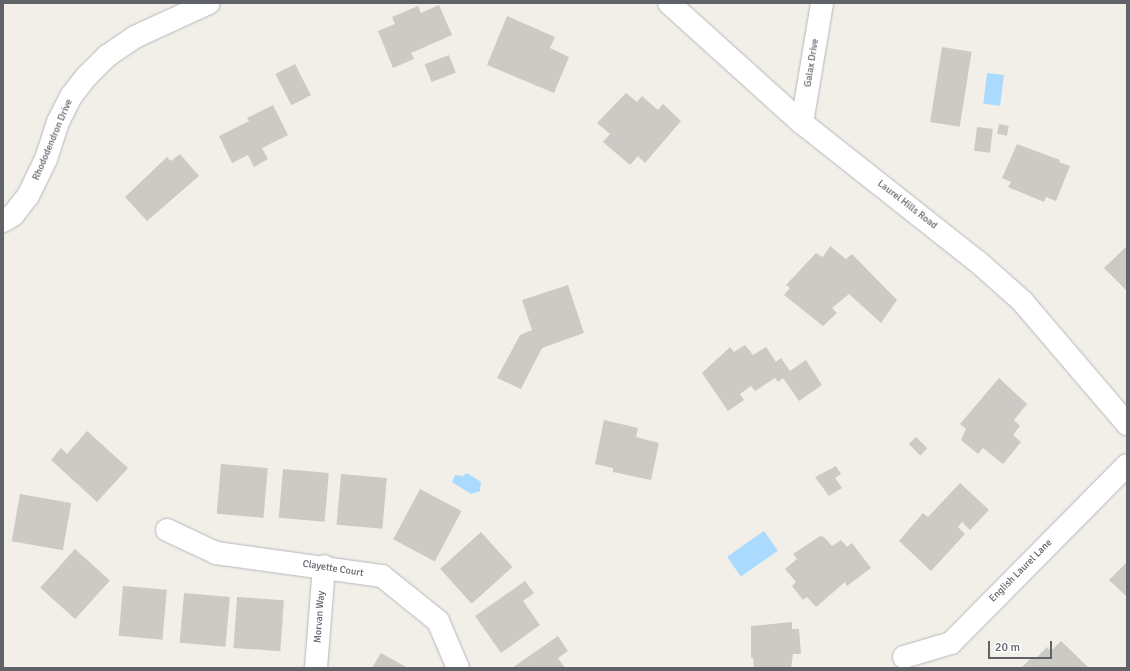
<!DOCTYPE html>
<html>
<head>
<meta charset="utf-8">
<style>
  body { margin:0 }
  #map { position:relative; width:1130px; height:671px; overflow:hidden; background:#f1efe8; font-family:Signika,sans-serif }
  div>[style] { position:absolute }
  .water>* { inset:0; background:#aadaff; transform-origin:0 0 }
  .building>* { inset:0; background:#cccac5; transform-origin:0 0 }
  .roads { filter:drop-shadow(0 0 1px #b5b8bc) drop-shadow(0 0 1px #b5b8bc) }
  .minor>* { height:22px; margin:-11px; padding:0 11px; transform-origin:11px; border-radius:11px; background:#fff }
  .tertiary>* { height:22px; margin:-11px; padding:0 11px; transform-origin:11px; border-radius:11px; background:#fff }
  span { translate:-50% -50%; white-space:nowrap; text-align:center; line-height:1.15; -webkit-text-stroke:3px #fff; paint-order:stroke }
  .street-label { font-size:10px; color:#5f6368 }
  .frame { position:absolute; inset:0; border:4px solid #5f6368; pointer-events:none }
  .scale { position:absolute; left:988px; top:641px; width:64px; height:18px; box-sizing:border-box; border:2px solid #5f6368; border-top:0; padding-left:5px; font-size:12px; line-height:14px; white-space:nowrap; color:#5f6368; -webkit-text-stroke:3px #fff; paint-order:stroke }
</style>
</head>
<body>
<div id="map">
  <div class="water">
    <div style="left:987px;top:73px;width:17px;height:31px;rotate:7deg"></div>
    <div style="clip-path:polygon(467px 473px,481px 482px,480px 491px,471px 494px,452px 482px,455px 475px,463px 476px)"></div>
    <div style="left:764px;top:531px;width:24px;height:45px;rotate:55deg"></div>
  </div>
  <div class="building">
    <div style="clip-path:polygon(439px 5px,452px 35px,411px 53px,414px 59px,393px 68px,378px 31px,395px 24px,392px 17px,418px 6px,421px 13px)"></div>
    <div style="clip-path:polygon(507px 16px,555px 37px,550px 48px,569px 57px,554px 93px,487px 65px)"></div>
    <div style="left:942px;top:47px;width:30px;height:76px;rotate:9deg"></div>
    <div style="left:449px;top:55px;width:19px;height:26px;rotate:69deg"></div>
    <div style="left:295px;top:64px;width:35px;height:22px;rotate:63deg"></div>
    <div style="clip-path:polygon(626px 93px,637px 102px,642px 96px,658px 110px,663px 104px,681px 121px,645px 163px,638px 156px,630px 165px,603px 142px,610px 134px,597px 123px)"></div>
    <div style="clip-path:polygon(273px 105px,288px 135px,262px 148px,268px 159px,254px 167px,248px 155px,232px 163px,219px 136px,249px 121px,247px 118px)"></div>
    <div style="left:999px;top:124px;width:10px;height:10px;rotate:11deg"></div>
    <div style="left:977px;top:127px;width:16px;height:24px;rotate:7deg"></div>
    <div style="clip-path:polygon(1017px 144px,1060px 160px,1059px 162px,1070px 166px,1056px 201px,1046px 197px,1044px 202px,1008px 187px,1011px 182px,1002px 178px)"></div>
    <div style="clip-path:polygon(180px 154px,199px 176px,147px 221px,125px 197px,167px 157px,171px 161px)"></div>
    <div style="clip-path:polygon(830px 246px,846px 259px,852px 254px,897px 300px,881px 323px,849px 294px,832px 308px,837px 313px,823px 326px,784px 295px,790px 288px,786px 285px,816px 253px,823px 257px)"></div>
    <div style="clip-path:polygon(1127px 246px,1127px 291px,1104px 268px)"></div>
    <div style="clip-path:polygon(568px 285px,584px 333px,542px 348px,521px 389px,497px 378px,520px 335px,532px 330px,522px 300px)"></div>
    <div style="clip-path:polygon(745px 345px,753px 355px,766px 347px,776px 362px,781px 358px,790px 371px,806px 360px,822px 385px,799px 401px,783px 378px,778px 382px,775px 378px,755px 391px,751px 386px,740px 394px,744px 400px,728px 411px,702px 373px,730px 347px,734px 352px)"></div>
    <div style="clip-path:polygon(999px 378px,1027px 404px,1014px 420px,1020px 426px,1013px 435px,1021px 442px,1003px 464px,983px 448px,978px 454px,961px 440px,966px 429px,960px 424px)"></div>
    <div style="clip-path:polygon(604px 420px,638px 428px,636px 437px,659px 443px,651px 480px,613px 472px,613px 468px,595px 464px)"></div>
    <div style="clip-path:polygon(87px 431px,128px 468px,97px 502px,51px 460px,61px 448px,67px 454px)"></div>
    <div style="left:916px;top:437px;width:16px;height:10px;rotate:45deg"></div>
    <div style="left:221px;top:464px;width:47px;height:50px;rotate:5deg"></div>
    <div style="clip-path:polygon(836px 466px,841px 474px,835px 478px,842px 488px,829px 496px,815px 477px)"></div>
    <div style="left:283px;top:469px;width:46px;height:49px;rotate:5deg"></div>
    <div style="left:341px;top:474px;width:46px;height:51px;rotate:5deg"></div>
    <div style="clip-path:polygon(960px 483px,989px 510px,970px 530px,962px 522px,958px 527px,965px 534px,931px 571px,899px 541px,923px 513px,928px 517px)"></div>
    <div style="left:420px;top:489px;width:47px;height:57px;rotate:28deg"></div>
    <div style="left:20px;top:494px;width:52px;height:48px;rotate:10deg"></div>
    <div style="left:481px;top:532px;width:47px;height:55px;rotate:48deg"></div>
    <div style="clip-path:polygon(820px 536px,824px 537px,832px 546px,841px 540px,847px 547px,852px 543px,871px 568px,847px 586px,845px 582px,816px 607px,807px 597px,803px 600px,792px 586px,796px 582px,785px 569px,797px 559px,793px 554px)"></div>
    <div style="left:75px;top:549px;width:47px;height:52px;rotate:42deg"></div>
    <div style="clip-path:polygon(1127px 562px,1127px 597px,1109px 580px)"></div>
    <div style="clip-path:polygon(525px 581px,534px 593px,523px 601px,540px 625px,501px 653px,475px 616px)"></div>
    <div style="left:123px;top:586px;width:44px;height:50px;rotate:5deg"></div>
    <div style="left:184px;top:593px;width:46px;height:50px;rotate:5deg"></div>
    <div style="left:237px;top:597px;width:47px;height:51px;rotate:4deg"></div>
    <div style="clip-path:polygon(792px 622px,792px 629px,799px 629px,801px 654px,793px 654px,791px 668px,754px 668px,753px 658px,751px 658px,751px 626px)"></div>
    <div style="clip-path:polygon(558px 636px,568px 651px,558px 658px,565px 668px,512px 668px)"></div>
    <div style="clip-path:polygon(1061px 641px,1089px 668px,1021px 668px,1032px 657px,1035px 659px,1047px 647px,1051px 651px)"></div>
    <div style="clip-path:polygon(381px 653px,408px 668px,372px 668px)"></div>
  </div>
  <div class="roads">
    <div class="minor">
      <div style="left:802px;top:123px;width:122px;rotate:-80.5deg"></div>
      <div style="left:3px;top:221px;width:12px;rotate:-31deg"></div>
      <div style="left:13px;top:215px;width:24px;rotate:-52deg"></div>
      <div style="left:28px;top:196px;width:41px;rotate:-64.1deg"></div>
      <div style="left:46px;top:159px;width:39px;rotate:-72deg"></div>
      <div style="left:58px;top:122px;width:30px;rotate:-63deg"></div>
      <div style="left:72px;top:95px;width:24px;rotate:-52deg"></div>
      <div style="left:87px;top:76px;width:28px;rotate:-45deg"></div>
      <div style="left:107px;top:56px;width:34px;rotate:-34deg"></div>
      <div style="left:135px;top:37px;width:81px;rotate:-24.7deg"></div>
      <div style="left:167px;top:530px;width:54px;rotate:25.1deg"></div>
      <div style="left:216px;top:553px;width:168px;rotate:7.9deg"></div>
      <div style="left:382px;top:576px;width:72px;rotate:38.8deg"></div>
      <div style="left:438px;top:621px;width:51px;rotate:66.9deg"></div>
      <div style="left:904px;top:657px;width:49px;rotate:-16.6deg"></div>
      <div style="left:951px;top:643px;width:250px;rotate:-45.3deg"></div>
      <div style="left:316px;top:668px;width:102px;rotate:-85.5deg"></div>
    </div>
    <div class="tertiary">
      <div style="left:669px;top:3px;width:179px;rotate:42.1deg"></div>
      <div style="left:802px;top:123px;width:223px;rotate:38.3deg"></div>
      <div style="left:977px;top:261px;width:60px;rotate:41.6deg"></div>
      <div style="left:1022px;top:301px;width:162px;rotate:49.5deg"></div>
    </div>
  </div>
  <div class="street-label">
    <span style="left:812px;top:63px;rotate:-81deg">Galax Drive</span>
    <span style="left:53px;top:140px;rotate:-67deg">Rhododendron Drive</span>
    <span style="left:907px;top:205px;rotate:38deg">Laurel Hills Road</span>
    <span style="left:333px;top:569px;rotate:9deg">Clayette Court</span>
    <span style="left:1021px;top:571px;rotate:-45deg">English Laurel Lane</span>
    <span style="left:320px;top:617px;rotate:-86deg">Morvan Way</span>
  </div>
  <div class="frame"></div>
  <div class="scale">20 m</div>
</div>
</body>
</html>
